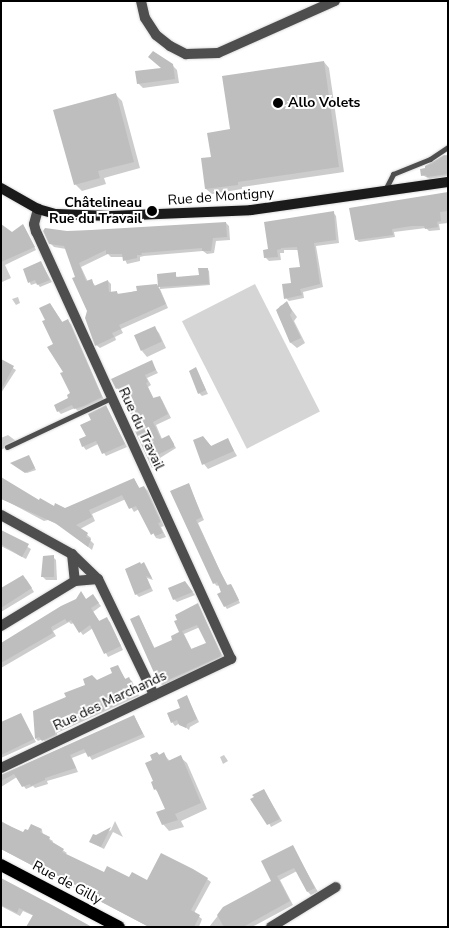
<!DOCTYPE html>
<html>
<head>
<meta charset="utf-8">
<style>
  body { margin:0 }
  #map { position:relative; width:449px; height:928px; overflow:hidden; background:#fff; font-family:"Nunito Sans",sans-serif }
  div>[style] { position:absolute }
  .green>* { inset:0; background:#d5d5d5; transform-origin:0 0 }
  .shadow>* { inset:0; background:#0003 }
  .building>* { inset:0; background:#bebebe; transform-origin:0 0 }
  .roads { filter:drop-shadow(0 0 1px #dbdbdb) drop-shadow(0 0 1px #dbdbdb) }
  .lane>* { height:5px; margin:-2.5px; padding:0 2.5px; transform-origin:2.5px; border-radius:2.5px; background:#4e4e4e }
  .street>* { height:10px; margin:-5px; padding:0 5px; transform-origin:5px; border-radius:5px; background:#4e4e4e }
  .secondary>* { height:10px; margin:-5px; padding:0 5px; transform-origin:5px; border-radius:5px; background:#1b1b1b }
  .primary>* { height:12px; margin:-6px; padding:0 6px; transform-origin:6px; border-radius:6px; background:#000 }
  .dots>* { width:14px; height:14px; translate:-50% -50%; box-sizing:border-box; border:2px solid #fff; border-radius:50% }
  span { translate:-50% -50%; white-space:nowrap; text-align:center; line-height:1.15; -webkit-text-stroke:4px #fff; paint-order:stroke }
  .poi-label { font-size:14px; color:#000; font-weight:700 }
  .left { translate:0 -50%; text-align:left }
  .right { translate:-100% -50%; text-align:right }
  .street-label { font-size:14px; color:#000 }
  .frame { position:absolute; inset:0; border:2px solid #000; pointer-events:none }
</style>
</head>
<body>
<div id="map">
  <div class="green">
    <div style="left:255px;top:284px;width:143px;height:82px;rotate:63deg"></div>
  </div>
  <div class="shadow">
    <div style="clip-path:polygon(324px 62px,329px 68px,344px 172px,242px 187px,242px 189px,212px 194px,206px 189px,212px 158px,232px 130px)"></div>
    <div style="clip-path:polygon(172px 65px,177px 70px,179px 83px,143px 88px,138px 83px)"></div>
    <div style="clip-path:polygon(115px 94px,122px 101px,140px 168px,104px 178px,106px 184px,82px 191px,75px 184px)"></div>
    <div style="clip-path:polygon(448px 154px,448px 176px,430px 179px,422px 175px,426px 166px)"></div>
    <div style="clip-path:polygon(448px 193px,448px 223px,439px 224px,440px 230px,429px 231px,426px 228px,394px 232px,395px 237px,359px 242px,356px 239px)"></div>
    <div style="clip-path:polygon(333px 212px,336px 216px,339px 243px,316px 246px,323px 287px,303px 292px,304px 298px,289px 301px,286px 298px,302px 268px,299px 250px,284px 250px,284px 253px,280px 253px,281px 260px,269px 261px,266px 258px,270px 250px)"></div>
    <div style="clip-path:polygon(226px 223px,229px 226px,230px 240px,216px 241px,214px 253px,207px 254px,203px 251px,144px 256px,140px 257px,140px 261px,127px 264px,124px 257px,111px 257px,108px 254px,81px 267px,88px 282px,91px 280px,96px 287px,108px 281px,111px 284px,111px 293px,117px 292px,119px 295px,157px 286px,160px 289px,158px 275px,175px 273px,177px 278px,200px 276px,207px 269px,209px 271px,210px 285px,160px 289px,168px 308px,121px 329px,123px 333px,115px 337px,116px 340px,100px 348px,96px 345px,88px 311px,66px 249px,54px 247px,50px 243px,67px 232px)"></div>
    <div style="clip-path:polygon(1px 225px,12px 233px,23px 225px,36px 250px,5px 265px,11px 278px,2px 282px)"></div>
    <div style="clip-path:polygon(41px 263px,52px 282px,40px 287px,37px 283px,31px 285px,24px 270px)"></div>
    <div style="clip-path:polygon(18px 297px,20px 303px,16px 305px,12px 299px)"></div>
    <div style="clip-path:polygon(287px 303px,297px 317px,294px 321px,305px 343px,297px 348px,291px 343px,277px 312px,280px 306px)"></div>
    <div style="clip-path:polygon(50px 304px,63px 323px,68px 321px,71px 324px,104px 400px,78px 411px,75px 408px,61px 414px,58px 411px,72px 394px,46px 320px)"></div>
    <div style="clip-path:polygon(154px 328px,159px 333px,166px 348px,147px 357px,142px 351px)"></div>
    <div style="clip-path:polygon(1px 361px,16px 370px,1px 393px)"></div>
    <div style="clip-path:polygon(151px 362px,158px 373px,147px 378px,151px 385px,148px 387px,154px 399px,159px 397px,162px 400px,171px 418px,156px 425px,162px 439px,169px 436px,176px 448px,160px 458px,163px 467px,156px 470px,140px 430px,117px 388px)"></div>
    <div style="clip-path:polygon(196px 369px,208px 394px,202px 396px,199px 393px)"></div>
    <div style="clip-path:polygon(106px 407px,127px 447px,106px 456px,98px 444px,86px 450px,83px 446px,92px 421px)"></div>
    <div style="clip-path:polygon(8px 435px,16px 441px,1px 450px,1px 438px)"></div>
    <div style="clip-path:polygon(203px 437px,212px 447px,228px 440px,237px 456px,208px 469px,204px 464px,195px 441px)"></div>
    <div style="clip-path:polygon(30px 458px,36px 470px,27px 473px,12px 463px)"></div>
    <div style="clip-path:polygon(134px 479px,140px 489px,144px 487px,148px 491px,164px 526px,161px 527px,166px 537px,160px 539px,156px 538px,139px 509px,134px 512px,126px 499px,92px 514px,95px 521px,80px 529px,91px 538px,90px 540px,94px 544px,92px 550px,61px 526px,48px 520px,44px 521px,1px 498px,39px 502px,65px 509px)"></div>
    <div style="clip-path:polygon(189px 485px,204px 520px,198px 523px,221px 573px,228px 586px,231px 585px,233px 588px,240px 603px,227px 609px,225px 606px,219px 585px,217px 586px,214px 583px,172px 492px)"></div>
    <div style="clip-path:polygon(1px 531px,31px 549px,26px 559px,1px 546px)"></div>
    <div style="clip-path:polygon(53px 557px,56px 560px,57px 580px,46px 580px,43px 577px)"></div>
    <div style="clip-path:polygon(144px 564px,153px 580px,147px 578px,153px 591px,139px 597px,136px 594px,141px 565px)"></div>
    <div style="clip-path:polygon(26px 579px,34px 592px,1px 612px,1px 590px)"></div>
    <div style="clip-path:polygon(187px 585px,195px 595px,177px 602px,174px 599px)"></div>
    <div style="clip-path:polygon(93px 596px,101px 606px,93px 612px,100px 622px,107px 619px,110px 622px,123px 650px,108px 657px,93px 628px,83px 635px,74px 623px,71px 624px,69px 622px,53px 631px,56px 636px,1px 668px,1px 645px)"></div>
    <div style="clip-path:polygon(evenodd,198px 605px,223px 657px,163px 686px,160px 683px,139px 616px,155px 649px,173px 641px,198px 605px,200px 627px,207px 644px,192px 650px,184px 634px,200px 627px)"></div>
    <div style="clip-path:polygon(117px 666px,126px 680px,129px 679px,132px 681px,139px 696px,57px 733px,57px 737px,46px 743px,43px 739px,38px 741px,36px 739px,67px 697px,114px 673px)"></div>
    <div style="clip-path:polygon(187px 697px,199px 722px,190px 727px,189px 730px,180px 723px,175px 726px,172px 722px)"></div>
    <div style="clip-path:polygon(21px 715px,36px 742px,1px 758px,1px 732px)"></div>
    <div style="clip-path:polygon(134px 716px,145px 737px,92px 760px,87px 752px,72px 758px,78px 772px,47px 781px,48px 784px,35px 788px,33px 786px,26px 789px,17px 777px,1px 787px,1px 775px)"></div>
    <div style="clip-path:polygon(157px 753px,160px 755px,163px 754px,170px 761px,180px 757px,187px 763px,207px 809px,181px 821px,184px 827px,169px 831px,163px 824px,167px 809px,160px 794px,155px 789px,154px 761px)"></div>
    <div style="clip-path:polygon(224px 755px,228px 761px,223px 764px,220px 757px)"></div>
    <div style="clip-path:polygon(264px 790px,282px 821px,271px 827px,256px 797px)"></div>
    <div style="clip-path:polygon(1px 821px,24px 834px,28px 832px,31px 826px,42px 830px,43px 835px,53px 841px,52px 843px,67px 853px,65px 855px,105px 873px,147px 882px,207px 879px,211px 882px,194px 913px,202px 919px,199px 927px,149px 927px,1px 849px)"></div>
    <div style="clip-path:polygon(115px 821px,123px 837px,113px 832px,104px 849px,90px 842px,111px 830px)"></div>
    <div style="clip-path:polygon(292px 846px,318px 892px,311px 895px,308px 892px,297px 871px,280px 880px,293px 905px,252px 927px,209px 927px,224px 908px,273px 882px)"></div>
    <div style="clip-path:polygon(1px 880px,89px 927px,34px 916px,23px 911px,20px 916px,1px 906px)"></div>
  </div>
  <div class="building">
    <div style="clip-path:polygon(153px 51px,173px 64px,175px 79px,137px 84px,135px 71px,161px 68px,148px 57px)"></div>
    <div style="clip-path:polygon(324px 61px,339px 167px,238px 182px,238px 185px,205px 189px,201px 158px,211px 157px,207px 133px,230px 129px,222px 76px)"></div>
    <div style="clip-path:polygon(116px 93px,134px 162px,98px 171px,100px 178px,74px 185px,53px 110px)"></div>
    <div style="clip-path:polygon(444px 155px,448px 156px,448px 174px,427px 177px,426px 175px,421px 176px,420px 169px,425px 168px,425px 166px)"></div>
    <div style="clip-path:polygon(448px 192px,448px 211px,440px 212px,441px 221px,437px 222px,438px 227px,425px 229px,424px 226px,412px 226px,392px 229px,393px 235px,355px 240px,349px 208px)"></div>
    <div style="clip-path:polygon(334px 211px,336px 240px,314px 243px,320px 284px,300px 289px,302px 295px,284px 299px,282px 284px,291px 283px,289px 268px,300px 267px,297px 247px,281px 248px,281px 249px,277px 250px,278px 257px,264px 258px,263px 250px,268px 249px,264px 222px)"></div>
    <div style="clip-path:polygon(226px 222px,227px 237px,213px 238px,211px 251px,202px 251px,202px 248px,141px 253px,142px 255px,137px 255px,137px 258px,123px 261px,122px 254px,106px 254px,106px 250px,79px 263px,86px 281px,92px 279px,94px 286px,108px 280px,109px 292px,117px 291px,117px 294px,137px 291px,136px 286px,157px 284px,166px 304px,119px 325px,121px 329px,112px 333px,114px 337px,95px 346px,85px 318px,87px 311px,72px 278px,75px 277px,64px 246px,49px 244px,43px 231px,45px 228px,67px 231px,91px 230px)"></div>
    <div style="clip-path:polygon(1px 224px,12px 232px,23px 224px,35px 247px,1px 262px)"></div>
    <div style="clip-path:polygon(41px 261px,50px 280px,37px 285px,35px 280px,28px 283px,23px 269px)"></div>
    <div style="clip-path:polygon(198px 268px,208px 268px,209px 284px,158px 287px,157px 274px,176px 272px,176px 277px,199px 275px)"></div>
    <div style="clip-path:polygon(287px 301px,292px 311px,290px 315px,301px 338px,290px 343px,276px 310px)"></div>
    <div style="clip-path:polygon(50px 303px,62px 322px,68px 319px,102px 397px,84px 406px,74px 409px,72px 405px,57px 412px,54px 405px,68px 398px,67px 395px,70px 393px,60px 373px,63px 372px,47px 347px,53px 344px,42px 321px,45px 320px,39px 308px)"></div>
    <div style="left:155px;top:326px;width:17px;height:23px;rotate:66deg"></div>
    <div style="clip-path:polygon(1px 359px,14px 366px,1px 390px)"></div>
    <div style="clip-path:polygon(152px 360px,156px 370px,145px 375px,148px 382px,146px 383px,153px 398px,160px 396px,168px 414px,153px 422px,161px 439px,169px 435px,174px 444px,174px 447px,157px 455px,161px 463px,152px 468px,135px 431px,138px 429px,135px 423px,118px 388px,116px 389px,111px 379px)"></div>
    <div style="clip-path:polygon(196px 367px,206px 390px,198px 394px,189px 371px)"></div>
    <div style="clip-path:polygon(106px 405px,125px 444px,102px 454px,96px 441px,82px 447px,79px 439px,86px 436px,80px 425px,91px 420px,88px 414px)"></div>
    <div style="clip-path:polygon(203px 436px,211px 446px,228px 438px,234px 451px,202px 465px,193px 440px)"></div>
    <div style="clip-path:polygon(29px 455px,35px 468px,25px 473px,10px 463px)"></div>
    <div style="clip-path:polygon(1px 477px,39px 500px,40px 498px,54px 506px,55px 503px,65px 508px,134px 478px,139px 488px,144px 486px,161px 522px,158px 523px,163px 533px,155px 536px,154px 533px,151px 535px,136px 506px,129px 509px,122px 495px,89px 510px,92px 517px,76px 525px,88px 533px,86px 537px,91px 539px,88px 547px,55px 523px,1px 499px)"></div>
    <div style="clip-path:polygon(189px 483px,202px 517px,196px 520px,219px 569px,227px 585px,231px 584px,239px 600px,224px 607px,217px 594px,221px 592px,217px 582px,213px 584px,170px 491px)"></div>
    <div style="clip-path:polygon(1px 530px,29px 544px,22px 557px,1px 544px)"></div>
    <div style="clip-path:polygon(54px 555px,54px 577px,41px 577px,43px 556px)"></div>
    <div style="clip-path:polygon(140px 562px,141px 564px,144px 562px,152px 578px,146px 576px,151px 588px,135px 595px,125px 569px)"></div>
    <div style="clip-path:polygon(23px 575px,32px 588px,1px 608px,1px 588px)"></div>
    <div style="clip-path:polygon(185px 581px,193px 592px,173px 600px,168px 588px)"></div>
    <div style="clip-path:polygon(81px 591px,86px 599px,93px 594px,99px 603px,91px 608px,99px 621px,107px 617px,121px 646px,104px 654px,90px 625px,79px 633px,71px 620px,67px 622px,65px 619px,51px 627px,53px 633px,1px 663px,1px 643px,61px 606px,76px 599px)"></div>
    <div style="clip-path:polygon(evenodd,198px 603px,221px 654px,220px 657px,159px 684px,130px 619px,139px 615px,154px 648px,172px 640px,171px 636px,179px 632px,174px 621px,177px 620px,175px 615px,198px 603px,197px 625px,206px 643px,191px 649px,182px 631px,197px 625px)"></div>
    <div style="clip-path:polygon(118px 665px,125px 679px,129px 677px,137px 693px,116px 705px,55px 730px,55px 735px,42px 741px,39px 737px,35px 739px,33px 711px,66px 697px,64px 693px,85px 685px,83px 679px,92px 675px,97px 680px,112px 673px,110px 668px)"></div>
    <div style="clip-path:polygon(187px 695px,197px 719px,187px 724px,186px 728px,179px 725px,177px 720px,171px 723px,167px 713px,180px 708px,177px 700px)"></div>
    <div style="clip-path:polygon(21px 713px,34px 739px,1px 755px,1px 722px)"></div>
    <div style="clip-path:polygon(134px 715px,143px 734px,88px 757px,84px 749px,70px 755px,76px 768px,45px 778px,45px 780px,31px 786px,30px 784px,22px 787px,14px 774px,1px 781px,1px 775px)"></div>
    <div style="clip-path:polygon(157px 752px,159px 755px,164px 752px,168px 761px,181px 755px,201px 803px,175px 814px,178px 820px,162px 825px,156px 812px,165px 809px,156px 789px,154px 790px,151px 782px,153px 781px,145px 763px,152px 760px,150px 755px)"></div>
    <div style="clip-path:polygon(264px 789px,280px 819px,267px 825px,250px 799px,254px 797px,252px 795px)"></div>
    <div style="clip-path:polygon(1px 822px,23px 832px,25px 829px,28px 830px,31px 824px,42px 829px,40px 832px,50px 837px,49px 840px,64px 849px,62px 852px,104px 872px,107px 866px,129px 877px,132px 872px,147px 880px,161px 853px,193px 869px,208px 878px,191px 910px,200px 915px,194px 927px,149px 927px,1px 849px)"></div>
    <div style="clip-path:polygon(111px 827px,101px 847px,89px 842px,93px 834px,96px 835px)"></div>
    <div style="clip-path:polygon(293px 845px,315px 888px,307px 892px,294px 868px,277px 876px,290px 901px,243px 927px,224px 927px,217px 915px,223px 907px,271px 881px,261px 861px)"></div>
    <div style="clip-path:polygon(1px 878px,54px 906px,92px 927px,26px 927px,33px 915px,19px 908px,17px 913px,1px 905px)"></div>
  </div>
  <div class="roads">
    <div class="lane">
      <div style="left:385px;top:190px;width:18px;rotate:-63deg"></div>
      <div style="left:393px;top:174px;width:40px;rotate:-22deg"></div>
      <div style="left:430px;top:159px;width:22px;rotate:-34deg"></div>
      <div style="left:7px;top:447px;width:115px;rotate:-25.2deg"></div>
    </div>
    <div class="street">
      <div style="left:141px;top:1px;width:17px;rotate:77deg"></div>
      <div style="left:145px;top:18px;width:20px;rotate:57deg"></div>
      <div style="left:156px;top:35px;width:18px;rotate:38deg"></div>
      <div style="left:170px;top:46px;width:18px;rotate:27deg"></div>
      <div style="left:186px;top:54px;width:32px;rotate:-2deg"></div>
      <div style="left:218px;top:53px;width:128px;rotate:-24deg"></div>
      <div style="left:1px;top:515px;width:81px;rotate:28.8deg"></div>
      <div style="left:72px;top:554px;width:36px;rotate:44deg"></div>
      <div style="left:98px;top:579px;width:129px;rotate:64.2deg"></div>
      <div style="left:72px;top:554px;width:27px;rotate:84deg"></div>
      <div style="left:1px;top:626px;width:87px;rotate:-31.3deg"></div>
      <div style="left:75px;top:581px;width:23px;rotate:-5deg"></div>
      <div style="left:1px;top:768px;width:255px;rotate:-25.4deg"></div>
      <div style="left:231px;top:659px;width:469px;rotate:-114.5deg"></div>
      <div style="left:36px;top:232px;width:8px;rotate:-104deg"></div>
      <div style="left:34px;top:224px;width:16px;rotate:-75deg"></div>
      <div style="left:271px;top:927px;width:76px;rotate:-31.6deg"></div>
    </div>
    <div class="secondary">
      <div style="left:1px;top:188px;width:43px;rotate:29.6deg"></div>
      <div style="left:38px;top:209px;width:19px;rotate:16deg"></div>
      <div style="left:56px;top:214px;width:54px;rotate:2.1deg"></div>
      <div style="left:110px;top:216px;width:141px;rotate:-2.4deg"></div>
      <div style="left:251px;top:210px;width:199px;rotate:-8.1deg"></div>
    </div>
    <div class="primary">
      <div style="left:1px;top:865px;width:133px;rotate:27.7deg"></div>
    </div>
  </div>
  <div class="dots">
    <div style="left:278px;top:103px;background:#000"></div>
    <div style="left:152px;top:211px;background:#000"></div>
  </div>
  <div class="poi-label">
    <span class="left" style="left:288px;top:103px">Allo Volets</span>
    <span class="right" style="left:142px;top:211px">Châtelineau<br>Rue du Travail</span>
  </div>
  <div class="street-label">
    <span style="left:221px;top:197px;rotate:-4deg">Rue de Montigny</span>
    <span style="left:141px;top:429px;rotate:65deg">Rue du Travail</span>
    <span style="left:110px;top:701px;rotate:-25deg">Rue des Marchands</span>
    <span style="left:67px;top:883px;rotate:28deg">Rue de Gilly</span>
  </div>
  <div class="frame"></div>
</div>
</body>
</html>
